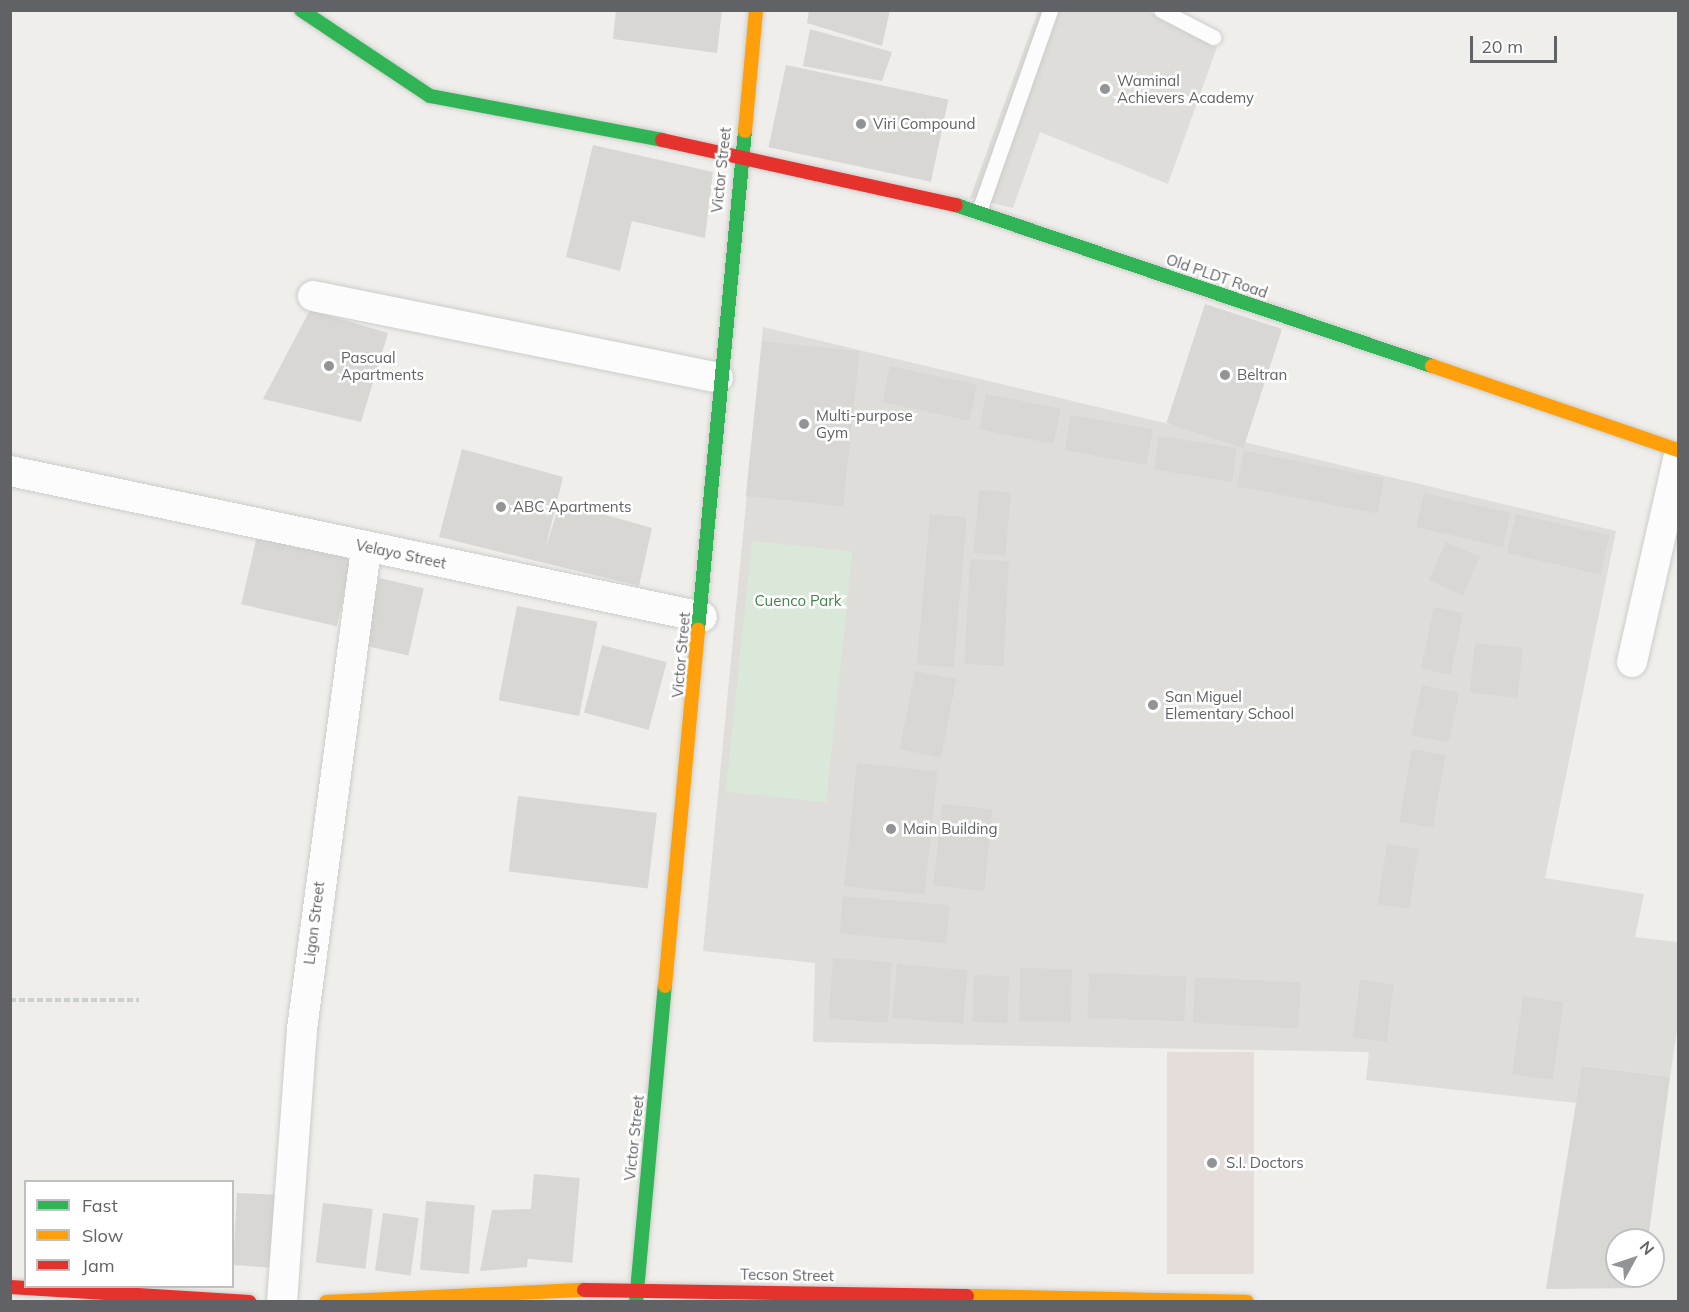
<!DOCTYPE html>
<html>
<head>
<meta charset="utf-8">
<style>
  body { margin:0 }
  #map { position:relative; width:1689px; height:1312px; overflow:hidden; background:#efeeea; font-family:Mulish,sans-serif }
  div>[style] { position:absolute }
  .education>* { inset:0; background:#deddd9 }
  .medical>* { inset:0; background:#e4ddda; transform-origin:0 0 }
  .green>* { inset:0; background:#dae8d9; transform-origin:0 0 }
  .building>* { inset:0; background:#d8d7d4; transform-origin:0 0 }
  .path>* { height:4px; margin-top:-2px; transform-origin:0; background:repeating-linear-gradient(90deg,#cbcfcd 0 6px,transparent 0 9px) }
  .roads { filter:drop-shadow(0 0 2px #cccccb) drop-shadow(0 0 2px #cccccb) }
  .lane>* { height:15px; margin:-7.5px; padding:0 7.5px; transform-origin:7.5px; border-radius:7.5px; background:#fdfcfc }
  .street>* { height:30px; margin:-15px; padding:0 15px; transform-origin:15px; border-radius:15px; background:#fdfcfc }
  .fast>* { height:14px; margin:-7px; padding:0 7px; transform-origin:7px; border-radius:7px; background:#30b455 }
  .slow>* { height:14px; margin:-7px; padding:0 7px; transform-origin:7px; border-radius:7px; background:#ff9f0a }
  .jam>* { height:14px; margin:-7px; padding:0 7px; transform-origin:7px; border-radius:7px; background:#e5322d }
  .dots>* { width:16px; height:16px; translate:-50% -50%; box-sizing:border-box; border:3px solid #fff; border-radius:50% }
  span { translate:-50% -50%; white-space:nowrap; text-align:center; line-height:1.15; -webkit-text-stroke:5px #fff; paint-order:stroke }
  .poi-label { font-size:15px; color:#606266 }
  .left { translate:0 -50%; text-align:left }
  .street-label { font-size:15px; color:#606266 }
  .park-label { font-size:15px; color:#42834b }
  .frame { position:absolute; inset:0; border:12px solid #606266; pointer-events:none }
  .legend { position:absolute; left:24px; top:1180px; width:210px; height:108px; box-sizing:border-box; background:#fff; border:2px solid #bfc0c2; margin:0; padding:8px 10px; list-style:none; font-size:18px; color:#606266 }
  .legend li { display:flex; align-items:center; gap:12px; height:30px }
  .legend b { width:30px; border:2px solid #bfc0c2 }
  .north { position:absolute; left:1605px; top:1228px; width:60px; height:60px; box-sizing:border-box; background:#fff; border:2px solid #bfc0c2; border-radius:50%; rotate:50deg; font-size:16px; font-weight:700; line-height:24px; text-align:center; color:#606266 }
  .north::after { content:''; display:block; margin:auto; width:21px; height:27px; background:#929394; clip-path:polygon(50% 0,100% 100%,50% 72%,0 100%) }
  .scale { position:absolute; left:1470px; top:36px; width:87px; height:27px; box-sizing:border-box; border:3px solid #606266; border-top:0; padding-left:8px; font-size:18px; line-height:21px; white-space:nowrap; color:#606266; -webkit-text-stroke:4px #fff; paint-order:stroke }
</style>
</head>
<body>
<div id="map">
  <div class="education">
    <div style="clip-path:polygon(1038px 11px,1148px 11px,1217px 47px,1168px 184px,1040px 132px,1013px 208px,970px 198px)"></div>
    <div style="clip-path:polygon(763px 327px,1616px 531px,1545px 878px,1644px 894px,1635px 937px,1678px 942px,1678px 1023px,1670px 1077px,1583px 1066px,1577px 1103px,1366px 1080px,1369px 1052px,813px 1042px,815px 963px,703px 951px)"></div>
  </div>
  <div class="medical">
    <div style="left:1167px;top:1052px;width:87px;height:222px"></div>
  </div>
  <div class="green">
    <div style="left:752px;top:541px;width:101px;height:252px;rotate:6deg"></div>
  </div>
  <div class="building">
    <div style="clip-path:polygon(616px 10px,722px 10px,717px 53px,613px 39px)"></div>
    <div style="clip-path:polygon(809px 10px,890px 10px,882px 46px,807px 23px)"></div>
    <div style="clip-path:polygon(810px 29px,892px 52px,882px 81px,803px 66px)"></div>
    <div style="left:786px;top:65px;width:166px;height:84px;rotate:12deg"></div>
    <div style="clip-path:polygon(593px 145px,713px 172px,705px 238px,632px 221px,620px 271px,566px 257px)"></div>
    <div style="left:1205px;top:304px;width:81px;height:125px;rotate:18deg"></div>
    <div style="clip-path:polygon(310px 310px,388px 333px,361px 422px,263px 399px)"></div>
    <div style="left:762px;top:341px;width:98px;height:156px;rotate:6deg"></div>
    <div style="left:890px;top:366px;width:89px;height:37px;rotate:12deg"></div>
    <div style="left:986px;top:394px;width:76px;height:36px;rotate:11deg"></div>
    <div style="left:1071px;top:415px;width:83px;height:36px;rotate:10deg"></div>
    <div style="left:1159px;top:436px;width:79px;height:34px;rotate:9deg"></div>
    <div style="clip-path:polygon(462px 449px,563px 477px,545px 550px,560px 502px,652px 528px,639px 586px,439px 537px)"></div>
    <div style="left:1244px;top:451px;width:143px;height:36px;rotate:11deg"></div>
    <div style="left:979px;top:490px;width:32px;height:63px;rotate:5deg"></div>
    <div style="left:1424px;top:493px;width:89px;height:35px;rotate:13deg"></div>
    <div style="left:930px;top:514px;width:37px;height:151px;rotate:5deg"></div>
    <div style="left:1516px;top:514px;width:96px;height:40px;rotate:13deg"></div>
    <div style="left:257px;top:536px;width:98px;height:70px;rotate:13deg"></div>
    <div style="left:1446px;top:542px;width:37px;height:42px;rotate:24deg"></div>
    <div style="left:970px;top:559px;width:39px;height:105px;rotate:3deg"></div>
    <div style="left:379px;top:578px;width:46px;height:69px;rotate:13deg"></div>
    <div style="left:517px;top:606px;width:82px;height:96px;rotate:11deg"></div>
    <div style="left:1434px;top:607px;width:30px;height:63px;rotate:12deg"></div>
    <div style="left:1475px;top:643px;width:48px;height:50px;rotate:6deg"></div>
    <div style="left:602px;top:645px;width:67px;height:70px;rotate:15deg"></div>
    <div style="left:915px;top:671px;width:42px;height:80px;rotate:11deg"></div>
    <div style="left:1422px;top:685px;width:38px;height:51px;rotate:12deg"></div>
    <div style="left:1412px;top:749px;width:34px;height:74px;rotate:10deg"></div>
    <div style="left:857px;top:763px;width:81px;height:124px;rotate:6deg"></div>
    <div style="left:518px;top:796px;width:140px;height:76px;rotate:7deg"></div>
    <div style="left:942px;top:804px;width:51px;height:82px;rotate:6deg"></div>
    <div style="left:1387px;top:844px;width:32px;height:61px;rotate:9deg"></div>
    <div style="left:843px;top:896px;width:107px;height:38px;rotate:5deg"></div>
    <div style="left:833px;top:958px;width:59px;height:61px;rotate:4deg"></div>
    <div style="left:897px;top:964px;width:71px;height:54px;rotate:5deg"></div>
    <div style="left:1020px;top:968px;width:52px;height:53px;rotate:1deg"></div>
    <div style="left:1089px;top:973px;width:97px;height:45px;rotate:2deg"></div>
    <div style="left:974px;top:975px;width:35px;height:47px;rotate:2deg"></div>
    <div style="left:1195px;top:977px;width:106px;height:46px;rotate:3deg"></div>
    <div style="left:1360px;top:980px;width:34px;height:58px;rotate:7deg"></div>
    <div style="left:1523px;top:996px;width:41px;height:79px;rotate:8deg"></div>
    <div style="clip-path:polygon(1582px 1066px,1670px 1077px,1648px 1240px,1617px 1240px,1617px 1276px,1643px 1276px,1641px 1288px,1546px 1289px)"></div>
    <div style="left:534px;top:1174px;width:46px;height:85px;rotate:5deg"></div>
    <div style="clip-path:polygon(237px 1193px,289px 1195px,277px 1268px,233px 1265px)"></div>
    <div style="left:426px;top:1201px;width:49px;height:69px;rotate:5deg"></div>
    <div style="left:323px;top:1203px;width:50px;height:60px;rotate:7deg"></div>
    <div style="clip-path:polygon(532px 1209px,527px 1267px,480px 1271px,492px 1210px)"></div>
    <div style="left:383px;top:1213px;width:36px;height:58px;rotate:8deg"></div>
  </div>
  <div class="path">
    <div style="left:10px;top:1000px;width:129px"></div>
  </div>
  <div class="roads">
    <div class="lane">
      <div style="left:1161px;top:10px;width:59px;rotate:27.4deg"></div>
      <div style="left:979px;top:211px;width:213px;rotate:-70.5deg"></div>
    </div>
    <div class="street">
      <div style="left:313px;top:296px;width:413px;rotate:11.4deg"></div>
      <div style="left:10px;top:471px;width:707px;rotate:11.91deg"></div>
      <div style="left:1632px;top:662px;width:208px;rotate:-77.2deg"></div>
      <div style="left:282px;top:1302px;width:274px;rotate:-85.8deg"></div>
      <div style="left:302px;top:1029px;width:486px;rotate:-82.4deg"></div>
    </div>
    <div class="fast">
      <div style="left:301px;top:10px;width:155px;rotate:33.7deg"></div>
      <div style="left:430px;top:96px;width:236px;rotate:10.7deg"></div>
      <div style="left:956px;top:205px;width:502px;rotate:18.69deg"></div>
      <div style="left:698px;top:630px;width:501px;rotate:-84.62deg"></div>
      <div style="left:636px;top:1302px;width:317px;rotate:-84.8deg"></div>
    </div>
    <div class="slow">
      <div style="left:745px;top:131px;width:121px;rotate:-84.8deg"></div>
      <div style="left:1432px;top:366px;width:260px;rotate:18.9deg"></div>
      <div style="left:665px;top:986px;width:358px;rotate:-84.7deg"></div>
      <div style="left:967px;top:1296px;width:280px;rotate:1.2deg"></div>
      <div style="left:326px;top:1302px;width:258px;rotate:-2.7deg"></div>
    </div>
    <div class="jam">
      <div style="left:662px;top:140px;width:301px;rotate:12.5deg"></div>
      <div style="left:10px;top:1287px;width:240px;rotate:3.6deg"></div>
      <div style="left:584px;top:1290px;width:383px;rotate:0.9deg"></div>
    </div>
  </div>
  <div class="dots">
    <div style="left:1105px;top:89px;background:#929394"></div>
    <div style="left:861px;top:124px;background:#929394"></div>
    <div style="left:329px;top:366px;background:#929394"></div>
    <div style="left:1225px;top:375px;background:#929394"></div>
    <div style="left:804px;top:424px;background:#929394"></div>
    <div style="left:501px;top:507px;background:#929394"></div>
    <div style="left:1153px;top:705px;background:#929394"></div>
    <div style="left:891px;top:829px;background:#929394"></div>
    <div style="left:1212px;top:1163px;background:#929394"></div>
  </div>
  <div class="poi-label">
    <span class="left" style="left:1117px;top:89px">Waminal<br>Achievers Academy</span>
    <span class="left" style="left:873px;top:124px">Viri Compound</span>
    <span class="left" style="left:341px;top:366px">Pascual<br>Apartments</span>
    <span class="left" style="left:1237px;top:375px">Beltran</span>
    <span class="left" style="left:816px;top:424px">Multi-purpose<br>Gym</span>
    <span class="left" style="left:513px;top:507px">ABC Apartments</span>
    <span class="left" style="left:1165px;top:705px">San Miguel<br>Elementary School</span>
    <span class="left" style="left:903px;top:829px">Main Building</span>
    <span class="left" style="left:1226px;top:1163px">S.I. Doctors</span>
  </div>
  <div class="street-label">
    <span style="left:721px;top:170px;rotate:-84deg">Victor Street</span>
    <span style="left:1217px;top:276px;rotate:19deg">Old PLDT Road</span>
    <span style="left:401px;top:554px;rotate:12deg">Velayo Street</span>
    <span style="left:681px;top:655px;rotate:-85deg">Victor Street</span>
    <span style="left:314px;top:923px;rotate:-83deg">Ligon Street</span>
    <span style="left:634px;top:1138px;rotate:-84deg">Victor Street</span>
    <span style="left:787px;top:1275px;rotate:1deg">Tecson Street</span>
  </div>
  <div class="park-label">
    <span style="left:798px;top:601px">Cuenco Park</span>
  </div>
  <div class="frame"></div>
  <ul class="legend">
  <li><b style="height:8px;background:#30b455"></b>Fast</li>
  <li><b style="height:8px;background:#ff9f0a"></b>Slow</li>
  <li><b style="height:8px;background:#e5322d"></b>Jam</li>
  </ul>
  <div class="north">N</div>
  <div class="scale">20 m</div>
</div>
</body>
</html>
